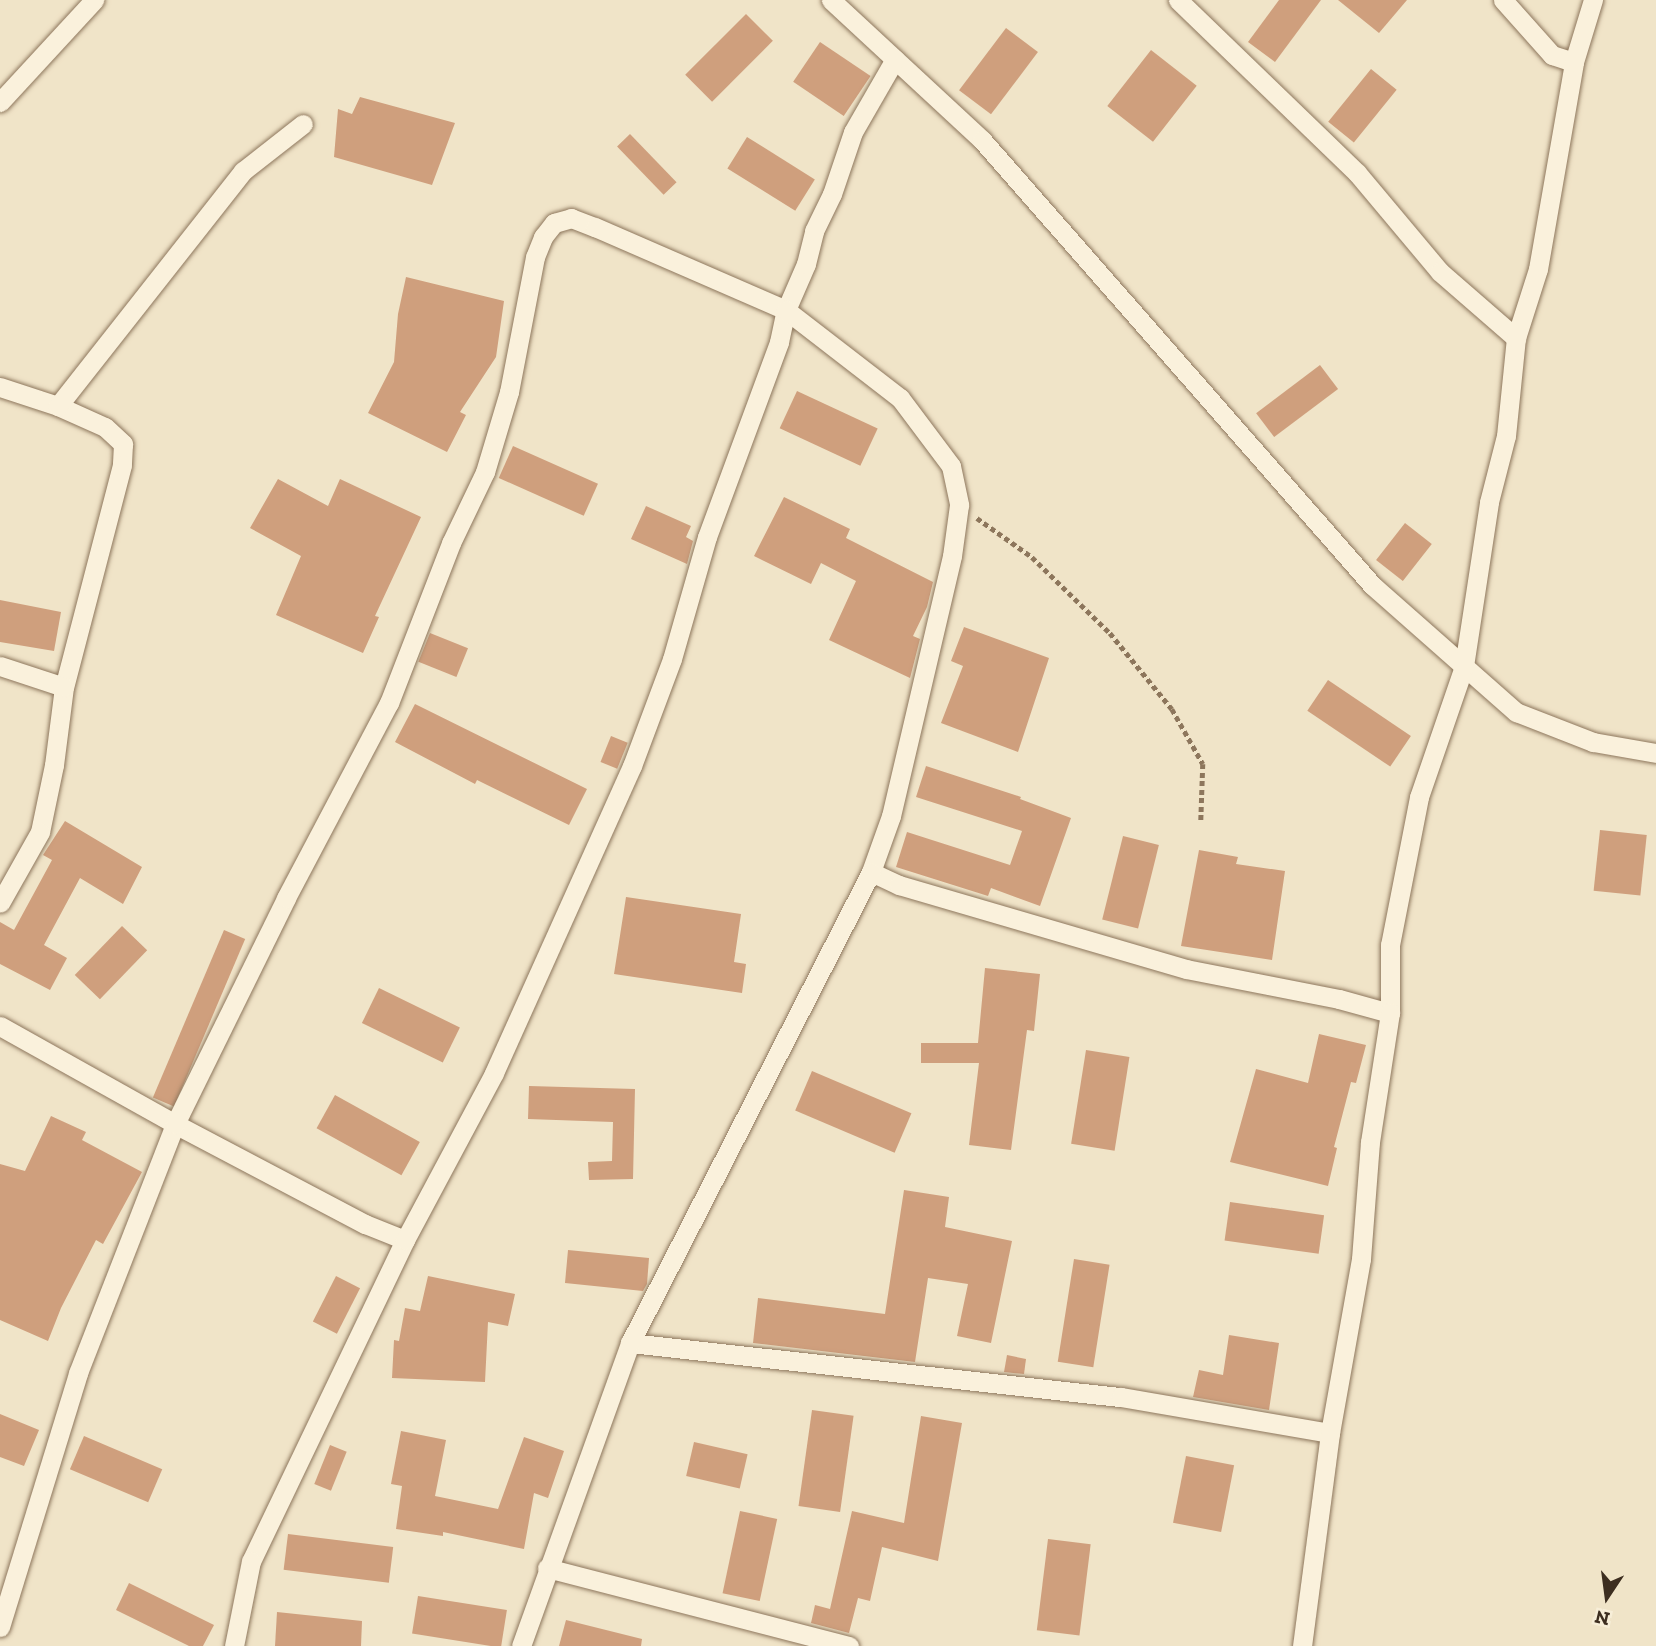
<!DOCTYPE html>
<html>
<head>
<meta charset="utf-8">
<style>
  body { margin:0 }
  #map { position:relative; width:1656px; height:1646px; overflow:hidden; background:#f0e4c8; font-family:"Zilla Slab",serif }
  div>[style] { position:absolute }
  .building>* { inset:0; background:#cf9f7d; transform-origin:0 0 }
  .path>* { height:4.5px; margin-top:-2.25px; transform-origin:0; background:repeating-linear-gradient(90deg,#8d765c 0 5px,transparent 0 8.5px) }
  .roads { filter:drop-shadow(0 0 2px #8d765c) drop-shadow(0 0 2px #8d765c) }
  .minor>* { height:19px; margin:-9.5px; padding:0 9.5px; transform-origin:9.5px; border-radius:9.5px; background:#faf1dc }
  span { translate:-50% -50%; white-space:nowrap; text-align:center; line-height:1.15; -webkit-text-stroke:6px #f7eed8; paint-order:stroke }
  .north { position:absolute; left:1572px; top:1562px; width:70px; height:70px; -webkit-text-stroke:5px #f7eed8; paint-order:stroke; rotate:193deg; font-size:19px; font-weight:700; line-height:28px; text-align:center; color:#3d2e20 }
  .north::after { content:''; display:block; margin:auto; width:24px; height:32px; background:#3d2e20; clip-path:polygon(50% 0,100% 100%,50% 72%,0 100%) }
</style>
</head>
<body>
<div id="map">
  <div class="building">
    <div style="clip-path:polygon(1279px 0,1321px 0,1275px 62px,1248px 42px)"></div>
    <div style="clip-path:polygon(1338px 0,1407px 0,1379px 33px)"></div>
    <div style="left:746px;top:14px;width:38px;height:86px;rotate:45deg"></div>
    <div style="left:1006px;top:28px;width:40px;height:78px;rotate:37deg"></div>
    <div style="left:820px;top:42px;width:61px;height:48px;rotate:34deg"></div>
    <div style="left:1151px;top:50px;width:58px;height:71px;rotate:38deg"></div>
    <div style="left:1371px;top:69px;width:33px;height:68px;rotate:39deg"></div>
    <div style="clip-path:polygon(360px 97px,455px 123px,432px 185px,334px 157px,338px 109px,352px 114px)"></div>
    <div style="left:630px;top:134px;width:67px;height:18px;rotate:46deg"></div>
    <div style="left:747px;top:137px;width:80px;height:37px;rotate:32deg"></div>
    <div style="clip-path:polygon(406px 277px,504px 301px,496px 357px,460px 412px,466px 415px,447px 452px,368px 413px,394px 362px,398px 314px)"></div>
    <div style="left:1320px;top:365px;width:30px;height:80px;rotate:53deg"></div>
    <div style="left:797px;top:391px;width:89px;height:41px;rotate:25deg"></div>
    <div style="left:513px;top:446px;width:93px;height:35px;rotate:24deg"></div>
    <div style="clip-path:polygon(278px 479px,328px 506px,340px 479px,421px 517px,375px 616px,379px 617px,363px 653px,276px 615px,301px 556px,250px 528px)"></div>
    <div style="clip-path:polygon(784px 497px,850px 529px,846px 538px,933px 582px,927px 607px,913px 636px,920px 639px,910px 678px,829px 640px,856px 581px,821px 563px,811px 584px,754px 556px)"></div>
    <div style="clip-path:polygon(646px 506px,691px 526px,686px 537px,693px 541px,687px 564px,631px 539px)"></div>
    <div style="left:1405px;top:523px;width:34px;height:47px;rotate:38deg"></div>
    <div style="clip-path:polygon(0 600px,61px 612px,54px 651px,0 642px)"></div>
    <div style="clip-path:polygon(964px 627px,1049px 658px,1018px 752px,941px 723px,963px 666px,951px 661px)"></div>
    <div style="left:430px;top:633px;width:41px;height:31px;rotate:22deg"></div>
    <div style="left:1328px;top:680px;width:100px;height:37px;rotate:34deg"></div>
    <div style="clip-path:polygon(415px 704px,587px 789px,569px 825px,477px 780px,475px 784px,395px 742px)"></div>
    <div style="left:611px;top:736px;width:18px;height:28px;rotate:22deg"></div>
    <div style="clip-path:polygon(926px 766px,1021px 797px,1020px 799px,1071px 818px,1040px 906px,991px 888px,988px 896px,896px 867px,907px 832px,1010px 865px,1022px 831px,916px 797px)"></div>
    <div style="clip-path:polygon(65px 821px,142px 867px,123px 904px,80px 878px,44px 945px,67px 958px,50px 990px,0 964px,0 922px,14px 930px,52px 860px,43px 855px)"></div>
    <div style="left:1600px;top:830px;width:47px;height:61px;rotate:6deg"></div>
    <div style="left:1123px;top:836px;width:37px;height:86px;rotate:14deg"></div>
    <div style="clip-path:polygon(1199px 850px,1238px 857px,1236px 864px,1285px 871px,1272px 960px,1181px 946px)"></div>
    <div style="clip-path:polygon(626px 897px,741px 914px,734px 962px,746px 964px,742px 993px,614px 974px)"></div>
    <div style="left:122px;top:926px;width:35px;height:68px;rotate:44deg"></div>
    <div style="left:224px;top:930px;width:23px;height:182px;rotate:23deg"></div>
    <div style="clip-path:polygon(985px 968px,1040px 974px,1034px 1031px,1027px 1030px,1011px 1150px,969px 1145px,979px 1063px,921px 1063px,921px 1043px,978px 1043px)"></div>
    <div style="left:379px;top:988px;width:90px;height:39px;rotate:26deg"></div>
    <div style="clip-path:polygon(1319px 1034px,1366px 1045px,1356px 1083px,1351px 1082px,1334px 1147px,1337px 1148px,1328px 1186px,1230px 1162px,1256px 1069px,1308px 1083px)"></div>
    <div style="left:1086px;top:1050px;width:44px;height:95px;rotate:9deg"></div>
    <div style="left:812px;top:1071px;width:108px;height:43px;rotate:23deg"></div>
    <div style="clip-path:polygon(529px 1086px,635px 1089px,633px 1179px,589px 1180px,588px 1162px,612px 1161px,613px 1122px,528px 1119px)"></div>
    <div style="left:335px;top:1095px;width:97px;height:38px;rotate:29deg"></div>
    <div style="clip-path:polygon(51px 1116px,86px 1132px,82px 1140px,142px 1172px,103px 1244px,96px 1240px,61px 1308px,48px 1341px,0 1320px,0 1164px,25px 1171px)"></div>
    <div style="clip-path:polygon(904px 1190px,949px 1197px,945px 1227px,1012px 1241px,991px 1343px,957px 1336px,968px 1284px,928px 1278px,915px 1362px,753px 1343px,758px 1298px,885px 1314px)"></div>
    <div style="left:1230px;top:1202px;width:95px;height:39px;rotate:8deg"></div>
    <div style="clip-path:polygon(568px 1250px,649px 1258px,647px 1284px,643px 1291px,565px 1283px)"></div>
    <div style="left:1074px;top:1259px;width:36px;height:104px;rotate:9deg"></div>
    <div style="left:336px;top:1276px;width:27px;height:51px;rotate:27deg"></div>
    <div style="clip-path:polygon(428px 1276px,515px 1294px,508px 1326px,488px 1322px,485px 1382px,392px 1378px,394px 1340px,399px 1341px,405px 1308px,420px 1311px)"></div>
    <div style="clip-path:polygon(1229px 1335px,1279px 1343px,1269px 1410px,1193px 1397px,1199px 1370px,1223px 1375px)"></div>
    <div style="clip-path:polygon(1007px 1355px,1026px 1359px,1024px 1374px,1004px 1372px)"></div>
    <div style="left:812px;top:1410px;width:42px;height:97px;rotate:8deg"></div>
    <div style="clip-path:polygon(0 1414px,39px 1430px,24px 1466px,0 1457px)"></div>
    <div style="clip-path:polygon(921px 1416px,962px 1423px,938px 1561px,882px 1547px,870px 1601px,858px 1598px,849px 1633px,811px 1623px,815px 1605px,830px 1609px,852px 1511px,904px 1523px)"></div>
    <div style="clip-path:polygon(401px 1431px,446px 1440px,435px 1496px,498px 1509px,524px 1437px,564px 1451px,548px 1498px,534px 1493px,524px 1549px,443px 1532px,443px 1536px,396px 1529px,402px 1486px,391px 1484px)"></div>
    <div style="left:84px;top:1436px;width:85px;height:36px;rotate:23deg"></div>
    <div style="left:694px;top:1442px;width:55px;height:35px;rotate:13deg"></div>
    <div style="left:330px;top:1445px;width:18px;height:42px;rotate:22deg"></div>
    <div style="left:1186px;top:1456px;width:49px;height:68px;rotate:11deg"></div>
    <div style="left:740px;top:1511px;width:38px;height:84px;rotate:12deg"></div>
    <div style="left:288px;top:1534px;width:106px;height:36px;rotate:7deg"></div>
    <div style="left:1048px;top:1539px;width:43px;height:92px;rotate:7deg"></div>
    <div style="clip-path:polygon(129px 1583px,214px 1625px,203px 1646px,189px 1646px,116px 1610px)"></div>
    <div style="left:418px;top:1596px;width:90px;height:38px;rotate:9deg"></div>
    <div style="clip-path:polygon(277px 1612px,362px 1621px,361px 1646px,275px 1646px)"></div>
    <div style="clip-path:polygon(566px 1620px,642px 1639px,641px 1646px,559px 1646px)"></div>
  </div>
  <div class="path">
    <div style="left:977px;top:518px;width:67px;rotate:35.3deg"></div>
    <div style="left:1032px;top:557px;width:109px;rotate:44.3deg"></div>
    <div style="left:1110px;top:633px;width:98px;rotate:50.8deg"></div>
    <div style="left:1172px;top:709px;width:63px;rotate:60.6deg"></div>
    <div style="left:1203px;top:764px;width:58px;rotate:92deg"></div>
  </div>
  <div class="roads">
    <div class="minor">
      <div style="left:831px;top:0;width:206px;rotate:42.8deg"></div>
      <div style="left:982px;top:140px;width:593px;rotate:48.76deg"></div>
      <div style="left:1373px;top:586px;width:191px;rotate:41.4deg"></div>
      <div style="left:1516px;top:712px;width:83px;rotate:21.3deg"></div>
      <div style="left:1593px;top:742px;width:64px;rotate:9.9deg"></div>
      <div style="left:1178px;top:0;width:249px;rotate:44deg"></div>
      <div style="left:1357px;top:173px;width:129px;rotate:50deg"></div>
      <div style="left:1440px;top:272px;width:101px;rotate:41deg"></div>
      <div style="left:1503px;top:0;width:74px;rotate:48.3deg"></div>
      <div style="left:1552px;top:55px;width:23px;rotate:18deg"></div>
      <div style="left:0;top:102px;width:139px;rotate:-47.3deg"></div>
      <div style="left:0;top:387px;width:61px;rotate:18.1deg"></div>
      <div style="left:58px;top:406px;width:51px;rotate:24.1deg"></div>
      <div style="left:105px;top:427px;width:25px;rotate:43deg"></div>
      <div style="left:123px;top:444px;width:21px;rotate:93deg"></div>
      <div style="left:122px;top:465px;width:229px;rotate:104.6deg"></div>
      <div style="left:64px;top:687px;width:79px;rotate:97.3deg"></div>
      <div style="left:54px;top:765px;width:68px;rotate:101.8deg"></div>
      <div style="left:40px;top:832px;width:81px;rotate:119.4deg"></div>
      <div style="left:58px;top:406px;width:299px;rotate:-51.8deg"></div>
      <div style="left:243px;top:171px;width:76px;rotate:-38.1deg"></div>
      <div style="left:0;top:666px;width:67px;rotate:18.2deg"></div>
      <div style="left:0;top:1026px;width:201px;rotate:29.2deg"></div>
      <div style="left:175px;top:1124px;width:215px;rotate:27.8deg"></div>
      <div style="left:365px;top:1224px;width:43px;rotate:21.8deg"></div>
      <div style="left:405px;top:1240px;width:356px;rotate:115.6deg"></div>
      <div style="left:251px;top:1561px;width:87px;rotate:101.3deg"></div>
      <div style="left:405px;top:1240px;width:189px;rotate:-61.9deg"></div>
      <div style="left:494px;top:1073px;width:337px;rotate:-65.8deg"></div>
      <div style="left:632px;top:766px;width:114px;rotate:-69.5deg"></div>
      <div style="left:672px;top:659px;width:127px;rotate:-74deg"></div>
      <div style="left:707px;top:537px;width:208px;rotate:-69.7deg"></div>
      <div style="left:779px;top:342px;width:33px;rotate:-78deg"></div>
      <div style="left:786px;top:310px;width:50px;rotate:-66.5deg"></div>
      <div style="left:806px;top:264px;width:34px;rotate:-76deg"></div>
      <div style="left:814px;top:231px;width:41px;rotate:-64.1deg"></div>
      <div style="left:832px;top:194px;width:65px;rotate:-71.3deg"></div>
      <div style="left:853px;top:132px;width:84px;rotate:-60.1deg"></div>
      <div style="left:630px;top:1343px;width:494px;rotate:6.3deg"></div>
      <div style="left:1121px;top:1397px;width:212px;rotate:9.8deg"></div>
      <div style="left:547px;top:1568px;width:312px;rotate:14.5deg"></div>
      <div style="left:0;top:1627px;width:266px;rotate:-72.9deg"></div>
      <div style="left:78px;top:1373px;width:267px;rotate:-68.7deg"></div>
      <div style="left:175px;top:1124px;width:252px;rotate:-63.8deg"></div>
      <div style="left:286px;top:898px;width:221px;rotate:-62.2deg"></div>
      <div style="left:389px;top:703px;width:172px;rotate:-68.8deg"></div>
      <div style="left:451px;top:543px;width:79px;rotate:-64.4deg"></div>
      <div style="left:485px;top:472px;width:84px;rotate:-73.3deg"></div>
      <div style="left:509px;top:392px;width:137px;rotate:-79.1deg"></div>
      <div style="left:535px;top:257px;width:22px;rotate:-68deg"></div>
      <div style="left:543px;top:237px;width:18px;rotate:-52deg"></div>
      <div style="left:554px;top:223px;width:18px;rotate:-16deg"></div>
      <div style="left:571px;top:218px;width:26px;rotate:21deg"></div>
      <div style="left:595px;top:227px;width:208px;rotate:23.5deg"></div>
      <div style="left:786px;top:310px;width:144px;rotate:37.7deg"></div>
      <div style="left:900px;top:398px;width:85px;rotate:53.1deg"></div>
      <div style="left:951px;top:466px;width:40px;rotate:78deg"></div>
      <div style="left:959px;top:505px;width:51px;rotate:97.8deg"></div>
      <div style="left:952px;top:556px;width:267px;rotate:103.2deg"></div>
      <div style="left:891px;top:816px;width:59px;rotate:109.7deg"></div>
      <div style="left:871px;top:872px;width:31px;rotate:25deg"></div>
      <div style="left:899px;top:885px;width:299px;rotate:16.3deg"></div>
      <div style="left:1186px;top:969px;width:156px;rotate:11.1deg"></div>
      <div style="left:1339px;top:999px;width:53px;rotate:15.4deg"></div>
      <div style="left:1390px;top:1013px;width:68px;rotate:-90deg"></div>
      <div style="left:1390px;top:945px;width:151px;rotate:-78.9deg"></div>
      <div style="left:1419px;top:797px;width:139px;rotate:-71deg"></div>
      <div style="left:1464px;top:666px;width:166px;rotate:-81.3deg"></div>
      <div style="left:1489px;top:502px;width:68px;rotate:-75.6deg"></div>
      <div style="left:1506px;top:436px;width:99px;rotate:-84.2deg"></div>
      <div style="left:1516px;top:338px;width:72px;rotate:-72.3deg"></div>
      <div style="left:1538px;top:269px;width:210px;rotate:-80.1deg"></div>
      <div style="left:1574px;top:62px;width:65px;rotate:-73deg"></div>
      <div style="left:521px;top:1646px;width:322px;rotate:-70.2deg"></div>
      <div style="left:630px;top:1343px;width:529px;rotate:-62.9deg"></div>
      <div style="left:1302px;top:1646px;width:215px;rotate:-82.5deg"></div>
      <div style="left:1330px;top:1433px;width:177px;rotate:-79.9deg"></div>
      <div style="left:1361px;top:1259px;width:117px;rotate:-85.6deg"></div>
      <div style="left:1370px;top:1142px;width:131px;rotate:-81.2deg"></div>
    </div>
  </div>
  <div class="north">N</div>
</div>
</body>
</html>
